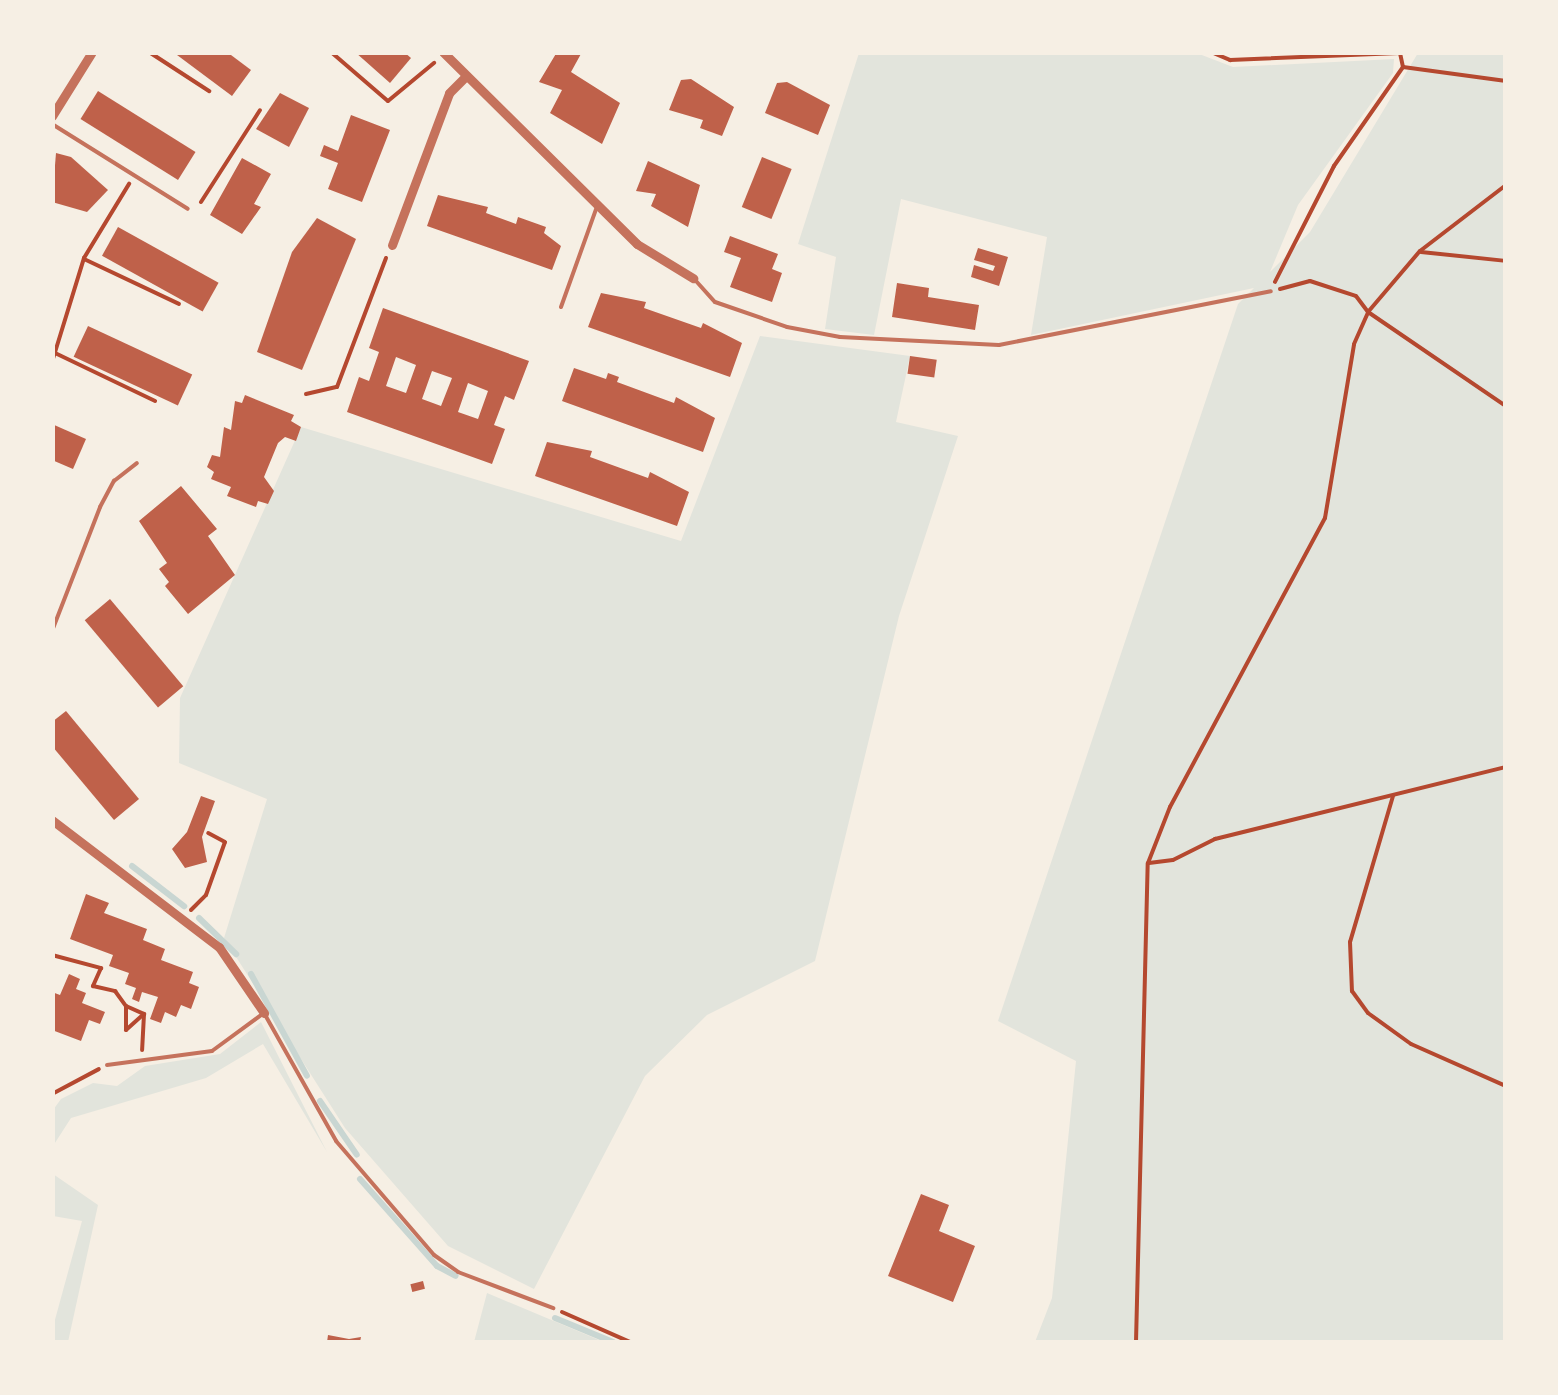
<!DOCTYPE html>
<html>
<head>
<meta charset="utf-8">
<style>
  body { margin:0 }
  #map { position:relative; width:1558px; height:1395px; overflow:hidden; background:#f6efe4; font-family:Overpass,sans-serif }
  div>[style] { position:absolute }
  .green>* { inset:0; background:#e2e4dc }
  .stream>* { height:6px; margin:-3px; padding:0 3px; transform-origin:3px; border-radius:3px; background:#c9d6d2 }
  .building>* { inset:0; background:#bf614a; transform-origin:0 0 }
  .path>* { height:4px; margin:-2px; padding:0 2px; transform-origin:2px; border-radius:2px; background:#b5482f }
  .service>* { height:4px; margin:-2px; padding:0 2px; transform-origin:2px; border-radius:2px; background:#c5725c }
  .minor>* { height:9px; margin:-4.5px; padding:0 4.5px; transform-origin:4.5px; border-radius:4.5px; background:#c5725c }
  span { translate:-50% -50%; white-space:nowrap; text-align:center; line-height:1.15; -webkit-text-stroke:9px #f6efe4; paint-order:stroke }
  .frame { position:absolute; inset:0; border:55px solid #f6efe4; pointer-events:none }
</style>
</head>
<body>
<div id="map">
  <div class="green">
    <div style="clip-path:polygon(1194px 52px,1233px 67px,1394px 59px,1393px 73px,1298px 205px,1270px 272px,1310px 232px,1418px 53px,1505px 53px,1505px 1342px,1035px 1342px,1052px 1298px,1076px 1061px,998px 1021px,1238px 304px,1254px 288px,1031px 335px,1047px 237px,901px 199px,874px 335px,825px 329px,836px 257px,798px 244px,859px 53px)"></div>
    <div style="clip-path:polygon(760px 336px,910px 356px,896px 422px,958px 436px,899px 616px,815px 961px,707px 1015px,645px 1076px,534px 1289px,448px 1246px,345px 1128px,224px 938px,267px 799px,179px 763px,180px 698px,301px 427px,681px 541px)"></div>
    <div style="clip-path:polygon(261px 1022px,327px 1152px,263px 1044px,206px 1078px,71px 1118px,53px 1146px,53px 1110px,61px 1099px,93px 1083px,117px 1086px,145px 1066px,220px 1054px)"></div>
    <div style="clip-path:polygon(53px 1174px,98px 1205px,68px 1342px,53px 1342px,53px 1327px,82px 1221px,53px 1216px)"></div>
    <div style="clip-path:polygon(487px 1293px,599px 1340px,606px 1342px,474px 1342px)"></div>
  </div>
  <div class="stream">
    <div style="left:132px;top:866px;width:66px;rotate:37.6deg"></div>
    <div style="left:199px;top:918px;width:52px;rotate:44.2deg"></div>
    <div style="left:251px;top:974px;width:116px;rotate:61.2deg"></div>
    <div style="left:320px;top:1101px;width:65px;rotate:55.6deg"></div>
    <div style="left:360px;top:1179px;width:116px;rotate:48.5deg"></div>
    <div style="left:437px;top:1266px;width:21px;rotate:28deg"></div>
    <div style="left:555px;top:1318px;width:63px;rotate:22.5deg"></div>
  </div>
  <div class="building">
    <div style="clip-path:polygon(173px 52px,227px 52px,251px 70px,232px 96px)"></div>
    <div style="clip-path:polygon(355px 52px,404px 52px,411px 58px,390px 83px)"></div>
    <div style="clip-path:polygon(557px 52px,582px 52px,571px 72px,620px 103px,602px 144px,550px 113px,562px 90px,539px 82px)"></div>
    <div style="clip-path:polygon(691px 79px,734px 107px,722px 136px,700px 128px,703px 120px,669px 110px,681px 80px)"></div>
    <div style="clip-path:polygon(787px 82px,830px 105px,818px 135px,765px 113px,777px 83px)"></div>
    <div style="left:98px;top:91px;width:115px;height:33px;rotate:32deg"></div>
    <div style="clip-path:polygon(280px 93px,309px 108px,289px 147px,256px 129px)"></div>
    <div style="clip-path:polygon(351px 115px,390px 130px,362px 202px,328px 189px,338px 163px,320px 156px,324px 145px,338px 151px)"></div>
    <div style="clip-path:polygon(56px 153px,71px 157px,108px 190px,87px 212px,52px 202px)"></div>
    <div style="left:762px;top:157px;width:32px;height:54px;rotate:22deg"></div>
    <div style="clip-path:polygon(242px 158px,271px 174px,254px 204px,261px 207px,242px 234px,210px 215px)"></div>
    <div style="clip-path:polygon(648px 161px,700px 185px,688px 227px,651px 206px,656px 194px,636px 191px)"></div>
    <div style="clip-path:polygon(438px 195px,488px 207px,486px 213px,516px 224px,518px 217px,546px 227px,544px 233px,561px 246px,552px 270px,427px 226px)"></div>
    <div style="clip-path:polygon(317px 218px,356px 239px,302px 370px,257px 352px,292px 252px)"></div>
    <div style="left:118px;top:227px;width:115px;height:33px;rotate:29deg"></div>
    <div style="clip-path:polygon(730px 236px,778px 254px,772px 269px,782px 273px,772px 302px,730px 287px,741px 258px,724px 252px)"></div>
    <div style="clip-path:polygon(978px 248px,1008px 257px,999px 286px,971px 277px,974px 265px,993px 271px,995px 266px,974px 260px)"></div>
    <div style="clip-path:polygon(897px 283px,929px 288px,928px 297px,979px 305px,975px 330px,892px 317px)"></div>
    <div style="clip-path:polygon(601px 293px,646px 302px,644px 308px,701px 328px,703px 323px,742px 343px,730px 377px,588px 327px)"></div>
    <div style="clip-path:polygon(evenodd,383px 308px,529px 361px,514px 400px,505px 396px,494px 425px,505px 429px,492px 464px,347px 412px,359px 377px,369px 381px,379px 352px,369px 348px,383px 308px,396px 357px,416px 365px,406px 393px,386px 386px,396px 357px,383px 308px,432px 371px,452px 378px,441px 406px,422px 399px,432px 371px,383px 308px,468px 383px,488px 391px,478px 419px,458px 412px,468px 383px)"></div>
    <div style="left:88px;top:326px;width:115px;height:34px;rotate:25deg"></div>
    <div style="left:910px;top:356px;width:27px;height:18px;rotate:8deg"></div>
    <div style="clip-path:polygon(574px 368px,606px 379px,608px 373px,619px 377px,617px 382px,674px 403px,676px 397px,715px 418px,703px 452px,562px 401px)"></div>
    <div style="clip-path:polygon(245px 395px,294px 415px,291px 421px,301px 427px,296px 441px,285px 437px,278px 443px,264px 477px,274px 491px,268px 504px,258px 501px,256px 507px,227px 496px,231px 487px,211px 479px,214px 472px,207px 467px,212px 455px,220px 457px,224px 427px,231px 430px,235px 401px,242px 403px)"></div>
    <div style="clip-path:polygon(52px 424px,86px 439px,73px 469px,52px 460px)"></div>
    <div style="clip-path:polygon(547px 442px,592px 451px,590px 457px,648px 478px,650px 472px,689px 492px,677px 526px,535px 476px)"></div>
    <div style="clip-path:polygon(181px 486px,217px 529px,208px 536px,235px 575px,188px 614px,165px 586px,169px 582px,159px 569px,167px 563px,139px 521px)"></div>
    <div style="left:110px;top:599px;width:114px;height:33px;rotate:50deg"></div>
    <div style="clip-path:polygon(66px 711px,139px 799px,114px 820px,52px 746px,52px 722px)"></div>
    <div style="clip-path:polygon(201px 796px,215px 801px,202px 837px,207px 862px,185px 868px,172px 849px,187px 832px)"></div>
    <div style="clip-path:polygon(86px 894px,109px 903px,104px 913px,147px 929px,143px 940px,165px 949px,161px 960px,193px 972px,189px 983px,199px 987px,191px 1009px,181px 1005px,176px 1017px,165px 1012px,161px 1023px,150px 1019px,158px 997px,142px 992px,139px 1002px,132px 999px,136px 988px,125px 984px,129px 973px,109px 966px,113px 955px,70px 939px)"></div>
    <div style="clip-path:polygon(69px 974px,80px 979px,76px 989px,86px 993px,82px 1003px,105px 1012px,100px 1024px,89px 1020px,81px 1041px,52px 1030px,52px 992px,60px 995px)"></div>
    <div style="clip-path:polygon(921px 1194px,949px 1205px,939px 1231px,975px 1246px,953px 1302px,888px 1276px)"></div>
    <div style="left:423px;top:1281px;width:8px;height:13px;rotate:76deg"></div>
    <div style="clip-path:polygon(328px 1335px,349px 1339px,361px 1337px,360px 1342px,327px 1342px)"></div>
  </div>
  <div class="path">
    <div style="left:149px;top:52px;width:72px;rotate:33deg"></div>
    <div style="left:331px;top:52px;width:75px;rotate:40.7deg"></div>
    <div style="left:388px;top:101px;width:60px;rotate:-39.6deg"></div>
    <div style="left:1211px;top:52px;width:21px;rotate:23deg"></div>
    <div style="left:1230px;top:60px;width:170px;rotate:-2.4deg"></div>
    <div style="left:1400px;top:53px;width:14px;rotate:78deg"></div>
    <div style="left:1403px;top:67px;width:121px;rotate:124.9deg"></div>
    <div style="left:1334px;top:166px;width:130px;rotate:117deg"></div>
    <div style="left:1403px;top:67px;width:104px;rotate:7.7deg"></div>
    <div style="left:201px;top:202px;width:109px;rotate:-57.3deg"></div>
    <div style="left:1421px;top:252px;width:85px;rotate:6deg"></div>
    <div style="left:84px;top:259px;width:105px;rotate:25.3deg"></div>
    <div style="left:1280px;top:289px;width:31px;rotate:-15deg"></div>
    <div style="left:1310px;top:281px;width:48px;rotate:18.1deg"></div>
    <div style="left:1356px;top:296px;width:20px;rotate:53deg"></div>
    <div style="left:1368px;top:312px;width:167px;rotate:34.3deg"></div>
    <div style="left:55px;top:353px;width:111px;rotate:25.6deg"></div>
    <div style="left:52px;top:362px;width:109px;rotate:-72.9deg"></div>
    <div style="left:84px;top:258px;width:87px;rotate:-58.7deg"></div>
    <div style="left:306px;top:394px;width:32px;rotate:-13deg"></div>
    <div style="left:337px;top:387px;width:138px;rotate:-69.2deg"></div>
    <div style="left:1393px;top:796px;width:152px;rotate:106.4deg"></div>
    <div style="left:1350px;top:942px;width:49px;rotate:87.7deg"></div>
    <div style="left:1352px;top:991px;width:27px;rotate:54deg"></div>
    <div style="left:1368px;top:1013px;width:53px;rotate:35.8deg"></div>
    <div style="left:1411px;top:1044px;width:104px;rotate:23.9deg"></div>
    <div style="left:1149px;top:863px;width:24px;rotate:-7deg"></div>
    <div style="left:1173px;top:860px;width:47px;rotate:-26.6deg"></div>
    <div style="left:1215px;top:839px;width:300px;rotate:-13.9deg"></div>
    <div style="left:191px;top:910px;width:21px;rotate:-45deg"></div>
    <div style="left:206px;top:895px;width:56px;rotate:-70.3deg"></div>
    <div style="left:225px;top:842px;width:19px;rotate:-152deg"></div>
    <div style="left:52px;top:955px;width:51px;rotate:14.9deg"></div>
    <div style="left:101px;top:968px;width:20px;rotate:114deg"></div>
    <div style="left:93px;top:986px;width:23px;rotate:13deg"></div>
    <div style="left:115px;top:991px;width:19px;rotate:54deg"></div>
    <div style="left:126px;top:1006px;width:24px;rotate:90deg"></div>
    <div style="left:126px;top:1030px;width:24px;rotate:-42deg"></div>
    <div style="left:144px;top:1014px;width:36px;rotate:93deg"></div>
    <div style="left:126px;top:1006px;width:20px;rotate:24deg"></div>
    <div style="left:52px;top:1094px;width:53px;rotate:-28deg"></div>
    <div style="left:562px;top:1312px;width:74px;rotate:23.8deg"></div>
    <div style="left:1136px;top:1342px;width:479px;rotate:-88.6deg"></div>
    <div style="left:1148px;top:863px;width:60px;rotate:-68.6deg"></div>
    <div style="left:1170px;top:807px;width:328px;rotate:-61.8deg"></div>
    <div style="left:1325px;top:518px;width:176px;rotate:-80.5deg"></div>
    <div style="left:1354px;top:344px;width:35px;rotate:-66deg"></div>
    <div style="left:1368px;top:312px;width:80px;rotate:-49.6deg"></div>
    <div style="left:1420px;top:251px;width:108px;rotate:-37.5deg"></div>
  </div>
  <div class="service">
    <div style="left:52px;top:124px;width:160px;rotate:32deg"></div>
    <div style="left:696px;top:281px;width:28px;rotate:48deg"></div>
    <div style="left:715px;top:302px;width:76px;rotate:19.1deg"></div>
    <div style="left:787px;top:327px;width:54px;rotate:10.7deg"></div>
    <div style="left:840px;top:337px;width:159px;rotate:2.9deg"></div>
    <div style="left:999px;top:345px;width:277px;rotate:-11.2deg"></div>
    <div style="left:561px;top:307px;width:104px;rotate:-70.3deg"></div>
    <div style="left:52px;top:631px;width:133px;rotate:-68.8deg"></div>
    <div style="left:100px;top:507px;width:30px;rotate:-62deg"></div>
    <div style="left:114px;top:481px;width:29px;rotate:-38deg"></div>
    <div style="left:107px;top:1065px;width:106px;rotate:-7.6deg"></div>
    <div style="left:212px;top:1051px;width:64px;rotate:-36.2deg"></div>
    <div style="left:264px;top:1013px;width:147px;rotate:60.6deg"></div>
    <div style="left:336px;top:1141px;width:150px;rotate:49.3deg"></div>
    <div style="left:434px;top:1255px;width:29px;rotate:35deg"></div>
    <div style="left:458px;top:1272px;width:102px;rotate:20.8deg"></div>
  </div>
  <div class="minor">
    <div style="left:443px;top:52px;width:273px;rotate:44.7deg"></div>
    <div style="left:637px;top:244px;width:66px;rotate:31.3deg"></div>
    <div style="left:52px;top:116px;width:75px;rotate:-58deg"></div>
    <div style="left:392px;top:245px;width:162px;rotate:-69.4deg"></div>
    <div style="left:449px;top:93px;width:24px;rotate:-45deg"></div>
    <div style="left:52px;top:820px;width:210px;rotate:37.3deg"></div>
    <div style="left:219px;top:947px;width:80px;rotate:55.7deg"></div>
  </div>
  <div class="frame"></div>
</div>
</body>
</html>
